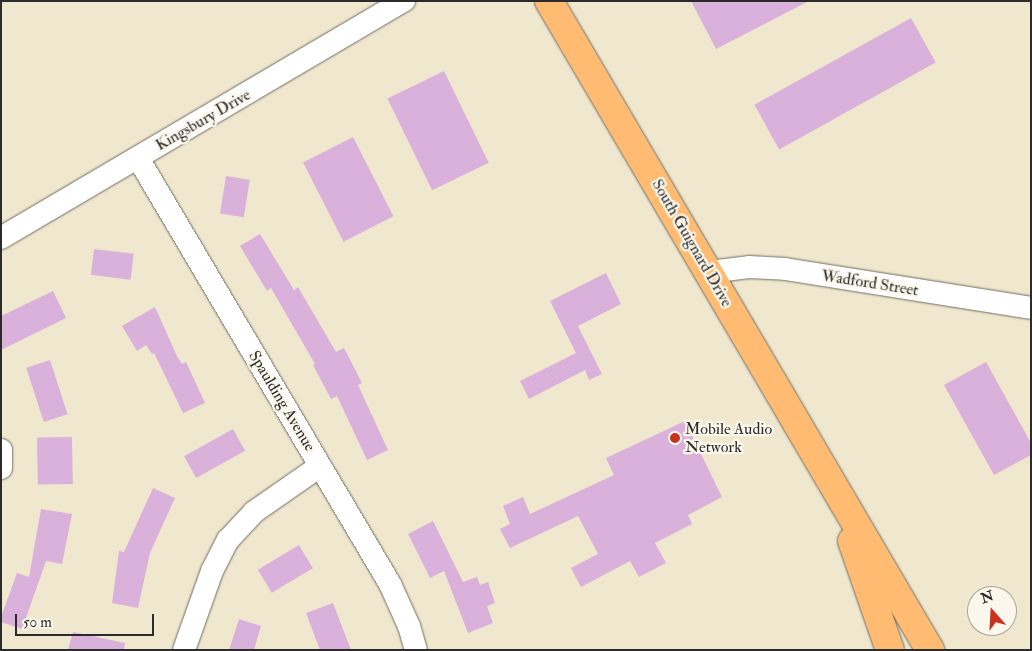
<!DOCTYPE html>
<html>
<head>
<meta charset="utf-8">
<style>
  body { margin:0 }
  #map { position:relative; width:1032px; height:651px; overflow:hidden; background:#f0e8ce; font-family:"IM FELL Double Pica",serif }
  div>[style] { position:absolute }
  .building>* { inset:0; background:#dab1db; transform-origin:0 0 }
  .roads { filter:drop-shadow(0 0 1px #706d64) drop-shadow(0 0 1px #706d64) }
  .minor>* { height:22px; margin:-11px; padding:0 11px; transform-origin:11px; border-radius:11px; background:#fff }
  .highway>* { height:28px; margin:-14px; padding:0 14px; transform-origin:14px; border-radius:14px; background:#febb71 }
  .dots>* { width:14px; height:14px; translate:-50% -50%; box-sizing:border-box; border:2px solid #fbf7ec; border-radius:50% }
  span { translate:-50% -50%; white-space:nowrap; text-align:center; line-height:1.15; -webkit-text-stroke:4.5px #fbf7ec; paint-order:stroke }
  .street-label { font-size:16px; color:#2b2b2b }
  .poi-label { font-size:16px; color:#2b2b2b }
  .left { translate:0 -50%; text-align:left }
  .frame { position:absolute; inset:0; border:2px solid #2b2b2b; pointer-events:none }
  .north { position:absolute; left:967px; top:586px; width:50px; height:50px; box-sizing:border-box; background:#fbf7ec; border:1px solid #a8a59f; border-radius:50%; rotate:341deg; font-size:14px; font-weight:700; line-height:20px; text-align:center; color:#2b2b2b }
  .north::after { content:''; display:block; margin:auto; width:18px; height:22px; background:#c8321e; clip-path:polygon(50% 0,100% 100%,50% 72%,0 100%) }
  .scale { position:absolute; left:15px; top:614px; width:139px; height:22px; box-sizing:border-box; border:2px solid #2b2b2b; border-top:0; padding-left:6px; font-size:15px; line-height:18px; white-space:nowrap; color:#2b2b2b; -webkit-text-stroke:4px #fbf7ec; paint-order:stroke }
</style>
</head>
<body>
<div id="map">
  <div class="building">
    <div style="clip-path:polygon(691px 1px,809px 1px,716px 49px)"></div>
    <div style="left:911px;top:18px;width:51px;height:179px;rotate:61deg"></div>
    <div style="left:444px;top:71px;width:102px;height:63px;rotate:64deg"></div>
    <div style="left:353px;top:137px;width:89px;height:56px;rotate:63deg"></div>
    <div style="left:226px;top:176px;width:24px;height:38px;rotate:9deg"></div>
    <div style="clip-path:polygon(260px 234px,294px 290px,298px 287px,336px 352px,344px 348px,362px 383px,358px 385px,388px 450px,367px 460px,337px 396px,331px 399px,313px 365px,315px 364px,271px 288px,267px 291px,240px 246px)"></div>
    <div style="left:94px;top:249px;width:40px;height:26px;rotate:7deg"></div>
    <div style="clip-path:polygon(606px 273px,621px 304px,578px 326px,602px 374px,589px 380px,585px 370px,529px 399px,520px 381px,576px 353px,550px 301px)"></div>
    <div style="clip-path:polygon(53px 291px,66px 318px,1px 350px,1px 316px)"></div>
    <div style="clip-path:polygon(155px 307px,177px 356px,182px 364px,186px 362px,205px 403px,183px 413px,154px 353px,152px 354px,146px 345px,137px 351px,122px 326px)"></div>
    <div style="left:50px;top:360px;width:57px;height:25px;rotate:72deg"></div>
    <div style="clip-path:polygon(986px 362px,1031px 443px,1031px 455px,994px 475px,944px 385px)"></div>
    <div style="clip-path:polygon(685px 421px,722px 497px,688px 515px,692px 524px,655px 543px,666px 563px,639px 577px,630px 561px,581px 587px,571px 568px,598px 554px,578px 516px,510px 548px,500px 529px,510px 524px,503px 506px,523px 497px,530px 514px,614px 475px,606px 458px)"></div>
    <div style="left:233px;top:429px;width:25px;height:56px;rotate:61deg"></div>
    <div style="left:72px;top:437px;width:47px;height:35px;rotate:89deg"></div>
    <div style="clip-path:polygon(153px 488px,175px 498px,150px 553px,138px 608px,112px 603px,119px 551px,124px 552px)"></div>
    <div style="clip-path:polygon(41px 509px,72px 514px,62px 564px,46px 561px,22px 629px,1px 622px,1px 617px,17px 573px,29px 577px)"></div>
    <div style="clip-path:polygon(433px 521px,463px 582px,477px 577px,480px 585px,488px 582px,495px 603px,487px 606px,493px 623px,468px 633px,444px 571px,430px 578px,408px 534px)"></div>
    <div style="left:299px;top:545px;width:27px;height:48px;rotate:59deg"></div>
    <div style="clip-path:polygon(333px 603px,351px 650px,320px 650px,306px 613px)"></div>
    <div style="clip-path:polygon(239px 619px,261px 626px,254px 650px,229px 650px)"></div>
    <div style="clip-path:polygon(73px 632px,125px 643px,124px 650px,68px 650px)"></div>
  </div>
  <div class="roads">
    <div class="minor">
      <div style="left:138px;top:158px;width:495px;rotate:59.4deg"></div>
      <div style="left:390px;top:584px;width:46px;rotate:65.7deg"></div>
      <div style="left:409px;top:626px;width:25px;rotate:74deg"></div>
      <div style="left:1px;top:238px;width:468px;rotate:-30.5deg"></div>
      <div style="left:709px;top:272px;width:40px;rotate:-7.1deg"></div>
      <div style="left:749px;top:267px;width:36px;rotate:3deg"></div>
      <div style="left:785px;top:269px;width:249px;rotate:9deg"></div>
      <div style="left:1px;top:450px;width:18px;rotate:90deg"></div>
      <div style="left:184px;top:650px;width:84px;rotate:-70.5deg"></div>
      <div style="left:212px;top:571px;width:35px;rotate:-63deg"></div>
      <div style="left:228px;top:540px;width:38px;rotate:-47deg"></div>
      <div style="left:254px;top:512px;width:80px;rotate:-34.9deg"></div>
    </div>
    <div class="highway">
      <div style="left:549px;top:1px;width:753px;rotate:59.58deg"></div>
      <div style="left:852px;top:541px;width:115px;rotate:70.8deg"></div>
    </div>
  </div>
  <div class="dots">
    <div style="left:675px;top:438px;background:#c8321e"></div>
  </div>
  <div class="street-label">
    <span style="left:203px;top:120px;rotate:-30deg">Kingsbury Drive</span>
    <span style="left:692px;top:243px;rotate:60deg">South Guignard Drive</span>
    <span style="left:870px;top:283px;rotate:9deg">Wadford Street</span>
    <span style="left:282px;top:401px;rotate:59deg">Spaulding Avenue</span>
  </div>
  <div class="poi-label">
    <span class="left" style="left:685px;top:438px">Mobile Audio<br>Network</span>
  </div>
  <div class="frame"></div>
  <div class="north">N</div>
  <div class="scale">50 m</div>
</div>
</body>
</html>
